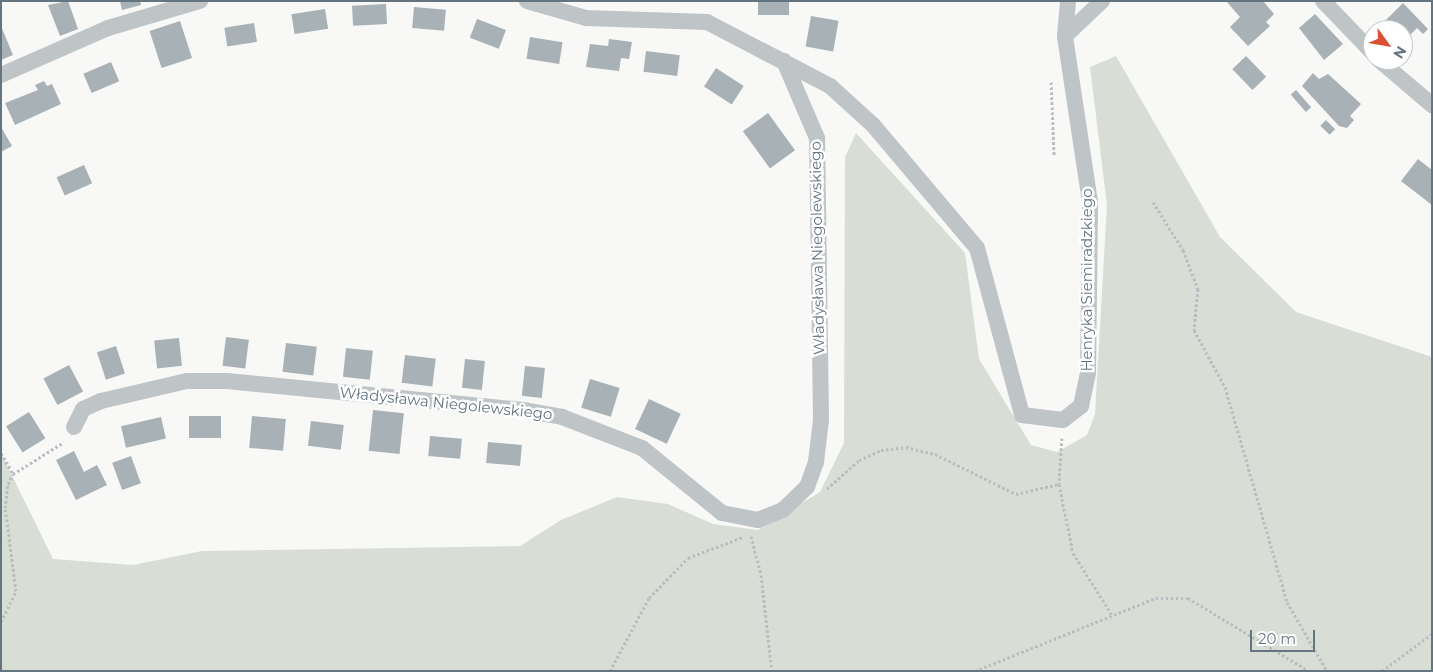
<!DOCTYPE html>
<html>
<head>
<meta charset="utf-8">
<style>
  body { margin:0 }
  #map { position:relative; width:1433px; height:672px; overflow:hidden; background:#f8f8f6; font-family:Montserrat,sans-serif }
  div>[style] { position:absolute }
  .green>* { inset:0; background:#d8ddd5 }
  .building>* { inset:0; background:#a8b1b6; transform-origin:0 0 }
  .path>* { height:3px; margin-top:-1.5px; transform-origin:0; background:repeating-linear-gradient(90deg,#babdbf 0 2.5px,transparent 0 5px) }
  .minor>* { height:16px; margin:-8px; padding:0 8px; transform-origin:8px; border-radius:8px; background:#bfc4c7 }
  span { translate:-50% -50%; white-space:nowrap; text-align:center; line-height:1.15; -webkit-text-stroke:5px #fff; paint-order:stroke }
  .street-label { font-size:15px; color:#64757f }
  .frame { position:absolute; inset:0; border:2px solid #64757f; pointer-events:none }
  .north { position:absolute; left:1363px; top:20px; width:50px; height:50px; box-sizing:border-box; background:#fff; border:1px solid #c1c8cc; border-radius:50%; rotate:122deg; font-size:14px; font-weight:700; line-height:20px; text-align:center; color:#64757f }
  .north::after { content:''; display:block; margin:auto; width:18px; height:22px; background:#db5032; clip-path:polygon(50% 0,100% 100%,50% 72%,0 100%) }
  .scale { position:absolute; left:1250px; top:630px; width:65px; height:22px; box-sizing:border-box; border:2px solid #64757f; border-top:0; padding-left:6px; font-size:15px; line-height:18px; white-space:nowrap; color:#64757f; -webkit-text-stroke:4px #fff; paint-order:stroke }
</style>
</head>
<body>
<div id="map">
  <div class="green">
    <div style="clip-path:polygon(1116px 56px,1220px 237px,1296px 312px,1432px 357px,1432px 671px,1px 671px,1px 453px,53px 559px,133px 565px,202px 551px,520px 546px,561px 520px,617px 497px,668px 504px,713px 524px,758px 530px,820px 492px,844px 443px,845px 157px,856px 133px,965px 253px,979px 359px,1031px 445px,1057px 452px,1087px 435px,1095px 414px,1107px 205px,1090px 67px)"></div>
  </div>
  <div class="building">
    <div style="clip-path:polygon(68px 1px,78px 29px,60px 36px,48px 5px)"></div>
    <div style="clip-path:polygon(120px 1px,140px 1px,141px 5px,122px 10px)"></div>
    <div style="left:758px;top:1px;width:31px;height:14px"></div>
    <div style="clip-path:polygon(1226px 1px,1263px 1px,1274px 14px,1266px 22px,1270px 26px,1248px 46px,1230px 27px,1240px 17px)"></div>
    <div style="clip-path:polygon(1403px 3px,1428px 29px,1423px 34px,1417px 28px,1403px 42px,1403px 30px,1392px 30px,1384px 22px)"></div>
    <div style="left:386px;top:4px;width:20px;height:34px;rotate:87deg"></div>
    <div style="left:414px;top:7px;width:32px;height:21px;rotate:5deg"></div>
    <div style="left:325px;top:9px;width:20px;height:34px;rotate:81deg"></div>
    <div style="clip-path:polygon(1315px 14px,1343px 44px,1324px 60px,1299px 28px)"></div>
    <div style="left:811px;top:16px;width:28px;height:31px;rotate:10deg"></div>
    <div style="left:477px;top:19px;width:31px;height:20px;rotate:21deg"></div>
    <div style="left:180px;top:21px;width:39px;height:32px;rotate:72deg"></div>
    <div style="left:254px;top:23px;width:19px;height:30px;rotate:81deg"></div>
    <div style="clip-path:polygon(1px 26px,13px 55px,1px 60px)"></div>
    <div style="left:530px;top:37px;width:33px;height:22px;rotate:9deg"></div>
    <div style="clip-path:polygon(609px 39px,632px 42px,629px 59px,621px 58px,619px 71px,586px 67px,590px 44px,608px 46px)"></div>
    <div style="left:646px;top:51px;width:34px;height:21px;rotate:7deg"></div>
    <div style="left:1246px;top:56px;width:29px;height:19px;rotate:46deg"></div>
    <div style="left:111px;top:62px;width:21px;height:30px;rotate:67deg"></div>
    <div style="left:716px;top:68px;width:33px;height:22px;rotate:33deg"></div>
    <div style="clip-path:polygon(1313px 73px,1319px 79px,1328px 74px,1361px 104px,1350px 116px,1354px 120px,1347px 128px,1339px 126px,1302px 86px)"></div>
    <div style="clip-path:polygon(44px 81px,47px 86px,52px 84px,61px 104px,15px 125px,5px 103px,38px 90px,35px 85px)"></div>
    <div style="left:1296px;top:90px;width:23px;height:7px;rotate:49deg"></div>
    <div style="left:768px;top:113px;width:46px;height:31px;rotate:54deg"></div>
    <div style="left:1326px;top:120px;width:13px;height:8px;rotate:45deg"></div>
    <div style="clip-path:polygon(1px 127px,12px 146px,1px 152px)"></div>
    <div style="clip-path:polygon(1418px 159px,1432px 170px,1432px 205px,1401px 181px)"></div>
    <div style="left:84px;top:165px;width:20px;height:30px;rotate:66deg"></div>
    <div style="left:226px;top:337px;width:23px;height:29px;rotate:7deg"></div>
    <div style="left:179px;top:338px;width:28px;height:25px;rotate:84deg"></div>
    <div style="left:286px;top:343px;width:31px;height:29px;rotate:7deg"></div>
    <div style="left:116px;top:346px;width:29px;height:20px;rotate:72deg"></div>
    <div style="left:346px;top:348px;width:27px;height:29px;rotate:6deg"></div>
    <div style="left:405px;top:355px;width:31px;height:28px;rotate:7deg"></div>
    <div style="left:465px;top:359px;width:20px;height:29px;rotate:6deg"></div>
    <div style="left:69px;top:365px;width:30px;height:29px;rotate:62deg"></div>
    <div style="left:525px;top:366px;width:20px;height:30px;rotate:6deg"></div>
    <div style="left:590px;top:379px;width:31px;height:30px;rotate:17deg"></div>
    <div style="left:649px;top:399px;width:35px;height:33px;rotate:25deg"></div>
    <div style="left:373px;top:410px;width:31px;height:41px;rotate:6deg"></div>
    <div style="left:29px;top:412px;width:31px;height:27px;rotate:58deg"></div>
    <div style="left:189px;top:416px;width:32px;height:22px"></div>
    <div style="left:252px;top:416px;width:34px;height:32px;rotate:5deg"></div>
    <div style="left:161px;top:417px;width:22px;height:41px;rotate:77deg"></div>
    <div style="left:311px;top:421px;width:33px;height:25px;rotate:7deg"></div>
    <div style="left:430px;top:436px;width:32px;height:20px;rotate:5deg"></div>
    <div style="left:488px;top:442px;width:34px;height:21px;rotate:5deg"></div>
    <div style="clip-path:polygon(74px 451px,84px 472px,97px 465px,107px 485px,76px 500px,56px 460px)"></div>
    <div style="left:131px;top:456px;width:29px;height:20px;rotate:70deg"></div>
  </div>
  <div class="path">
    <div style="left:1051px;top:82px;width:73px;rotate:87.6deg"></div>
    <div style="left:1153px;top:202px;width:57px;rotate:58deg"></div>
    <div style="left:1183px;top:250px;width:42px;rotate:69deg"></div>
    <div style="left:1198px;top:289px;width:41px;rotate:95.6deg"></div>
    <div style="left:1194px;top:330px;width:65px;rotate:61.5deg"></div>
    <div style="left:1225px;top:387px;width:224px;rotate:73.9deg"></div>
    <div style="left:1287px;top:602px;width:80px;rotate:59.9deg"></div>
    <div style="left:1062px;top:438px;width:46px;rotate:93.7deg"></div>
    <div style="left:1059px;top:484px;width:70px;rotate:78.5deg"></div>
    <div style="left:1073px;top:553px;width:73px;rotate:57.8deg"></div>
    <div style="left:1px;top:453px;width:24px;rotate:60deg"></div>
    <div style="left:827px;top:489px;width:43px;rotate:-42.2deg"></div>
    <div style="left:859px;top:460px;width:24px;rotate:-24deg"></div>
    <div style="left:881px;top:450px;width:25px;rotate:-7deg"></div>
    <div style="left:906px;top:447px;width:30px;rotate:14deg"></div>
    <div style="left:935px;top:454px;width:90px;rotate:26.3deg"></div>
    <div style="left:1016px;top:494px;width:44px;rotate:-13.1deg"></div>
    <div style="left:751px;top:536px;width:40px;rotate:75.6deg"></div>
    <div style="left:761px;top:575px;width:97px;rotate:83.5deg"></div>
    <div style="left:1px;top:622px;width:34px;rotate:-64deg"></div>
    <div style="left:16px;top:591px;width:84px;rotate:-97.5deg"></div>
    <div style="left:5px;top:508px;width:24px;rotate:-83deg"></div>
    <div style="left:8px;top:484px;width:11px;rotate:-63deg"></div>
    <div style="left:13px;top:474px;width:60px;rotate:-32.1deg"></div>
    <div style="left:610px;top:671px;width:83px;rotate:-61.9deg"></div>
    <div style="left:649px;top:598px;width:56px;rotate:-45.7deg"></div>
    <div style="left:688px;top:558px;width:59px;rotate:-20.9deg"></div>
    <div style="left:975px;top:671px;width:195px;rotate:-22deg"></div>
    <div style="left:1156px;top:598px;width:32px"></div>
    <div style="left:1188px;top:598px;width:141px;rotate:31.1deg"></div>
    <div style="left:1382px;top:671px;width:62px;rotate:-36.5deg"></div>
  </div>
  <div class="minor">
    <div style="left:527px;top:1px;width:61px;rotate:16.1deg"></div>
    <div style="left:586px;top:18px;width:121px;rotate:1.9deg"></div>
    <div style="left:707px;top:22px;width:139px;rotate:27.5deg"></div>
    <div style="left:830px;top:86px;width:58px;rotate:42.2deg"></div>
    <div style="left:873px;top:125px;width:161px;rotate:49.8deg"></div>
    <div style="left:977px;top:248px;width:173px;rotate:74.9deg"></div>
    <div style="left:1022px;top:415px;width:41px;rotate:7deg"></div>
    <div style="left:1063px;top:420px;width:23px;rotate:-38deg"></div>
    <div style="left:1081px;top:406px;width:35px;rotate:-78deg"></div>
    <div style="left:1088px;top:372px;width:170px;rotate:-89.3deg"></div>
    <div style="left:1090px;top:202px;width:168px;rotate:-98.6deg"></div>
    <div style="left:1065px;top:36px;width:35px;rotate:-85deg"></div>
    <div style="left:1323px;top:1px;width:72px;rotate:46.1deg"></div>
    <div style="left:1065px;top:36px;width:51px;rotate:-43.4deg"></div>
    <div style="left:1379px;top:60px;width:70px;rotate:40.3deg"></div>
    <div style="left:1px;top:75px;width:117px;rotate:-23.7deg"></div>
    <div style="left:108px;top:28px;width:96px;rotate:-16.4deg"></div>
    <div style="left:74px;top:427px;width:20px;rotate:-63deg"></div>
    <div style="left:83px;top:409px;width:20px;rotate:-24deg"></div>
    <div style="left:101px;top:401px;width:88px;rotate:-13.1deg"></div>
    <div style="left:187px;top:381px;width:40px"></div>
    <div style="left:227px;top:381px;width:297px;rotate:5.6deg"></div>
    <div style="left:523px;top:410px;width:40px;rotate:10deg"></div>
    <div style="left:562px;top:417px;width:86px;rotate:21.2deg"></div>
    <div style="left:642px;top:448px;width:103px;rotate:39.1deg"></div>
    <div style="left:722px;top:513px;width:37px;rotate:11deg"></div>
    <div style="left:758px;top:520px;width:27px;rotate:-22deg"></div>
    <div style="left:783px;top:510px;width:33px;rotate:-44deg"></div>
    <div style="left:807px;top:487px;width:27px;rotate:-70deg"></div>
    <div style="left:816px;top:462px;width:42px;rotate:-83.2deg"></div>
    <div style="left:821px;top:420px;width:282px;rotate:-90.8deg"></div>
    <div style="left:817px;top:138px;width:84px;rotate:-113.2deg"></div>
  </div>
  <div class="street-label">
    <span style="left:817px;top:248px;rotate:-91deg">Władysława Niegolewskiego</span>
    <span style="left:1087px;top:280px;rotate:-90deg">Henryka Siemiradzkiego</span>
    <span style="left:446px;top:403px;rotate:6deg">Władysława Niegolewskiego</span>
  </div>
  <div class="frame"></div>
  <div class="north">N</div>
  <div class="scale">20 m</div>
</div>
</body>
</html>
